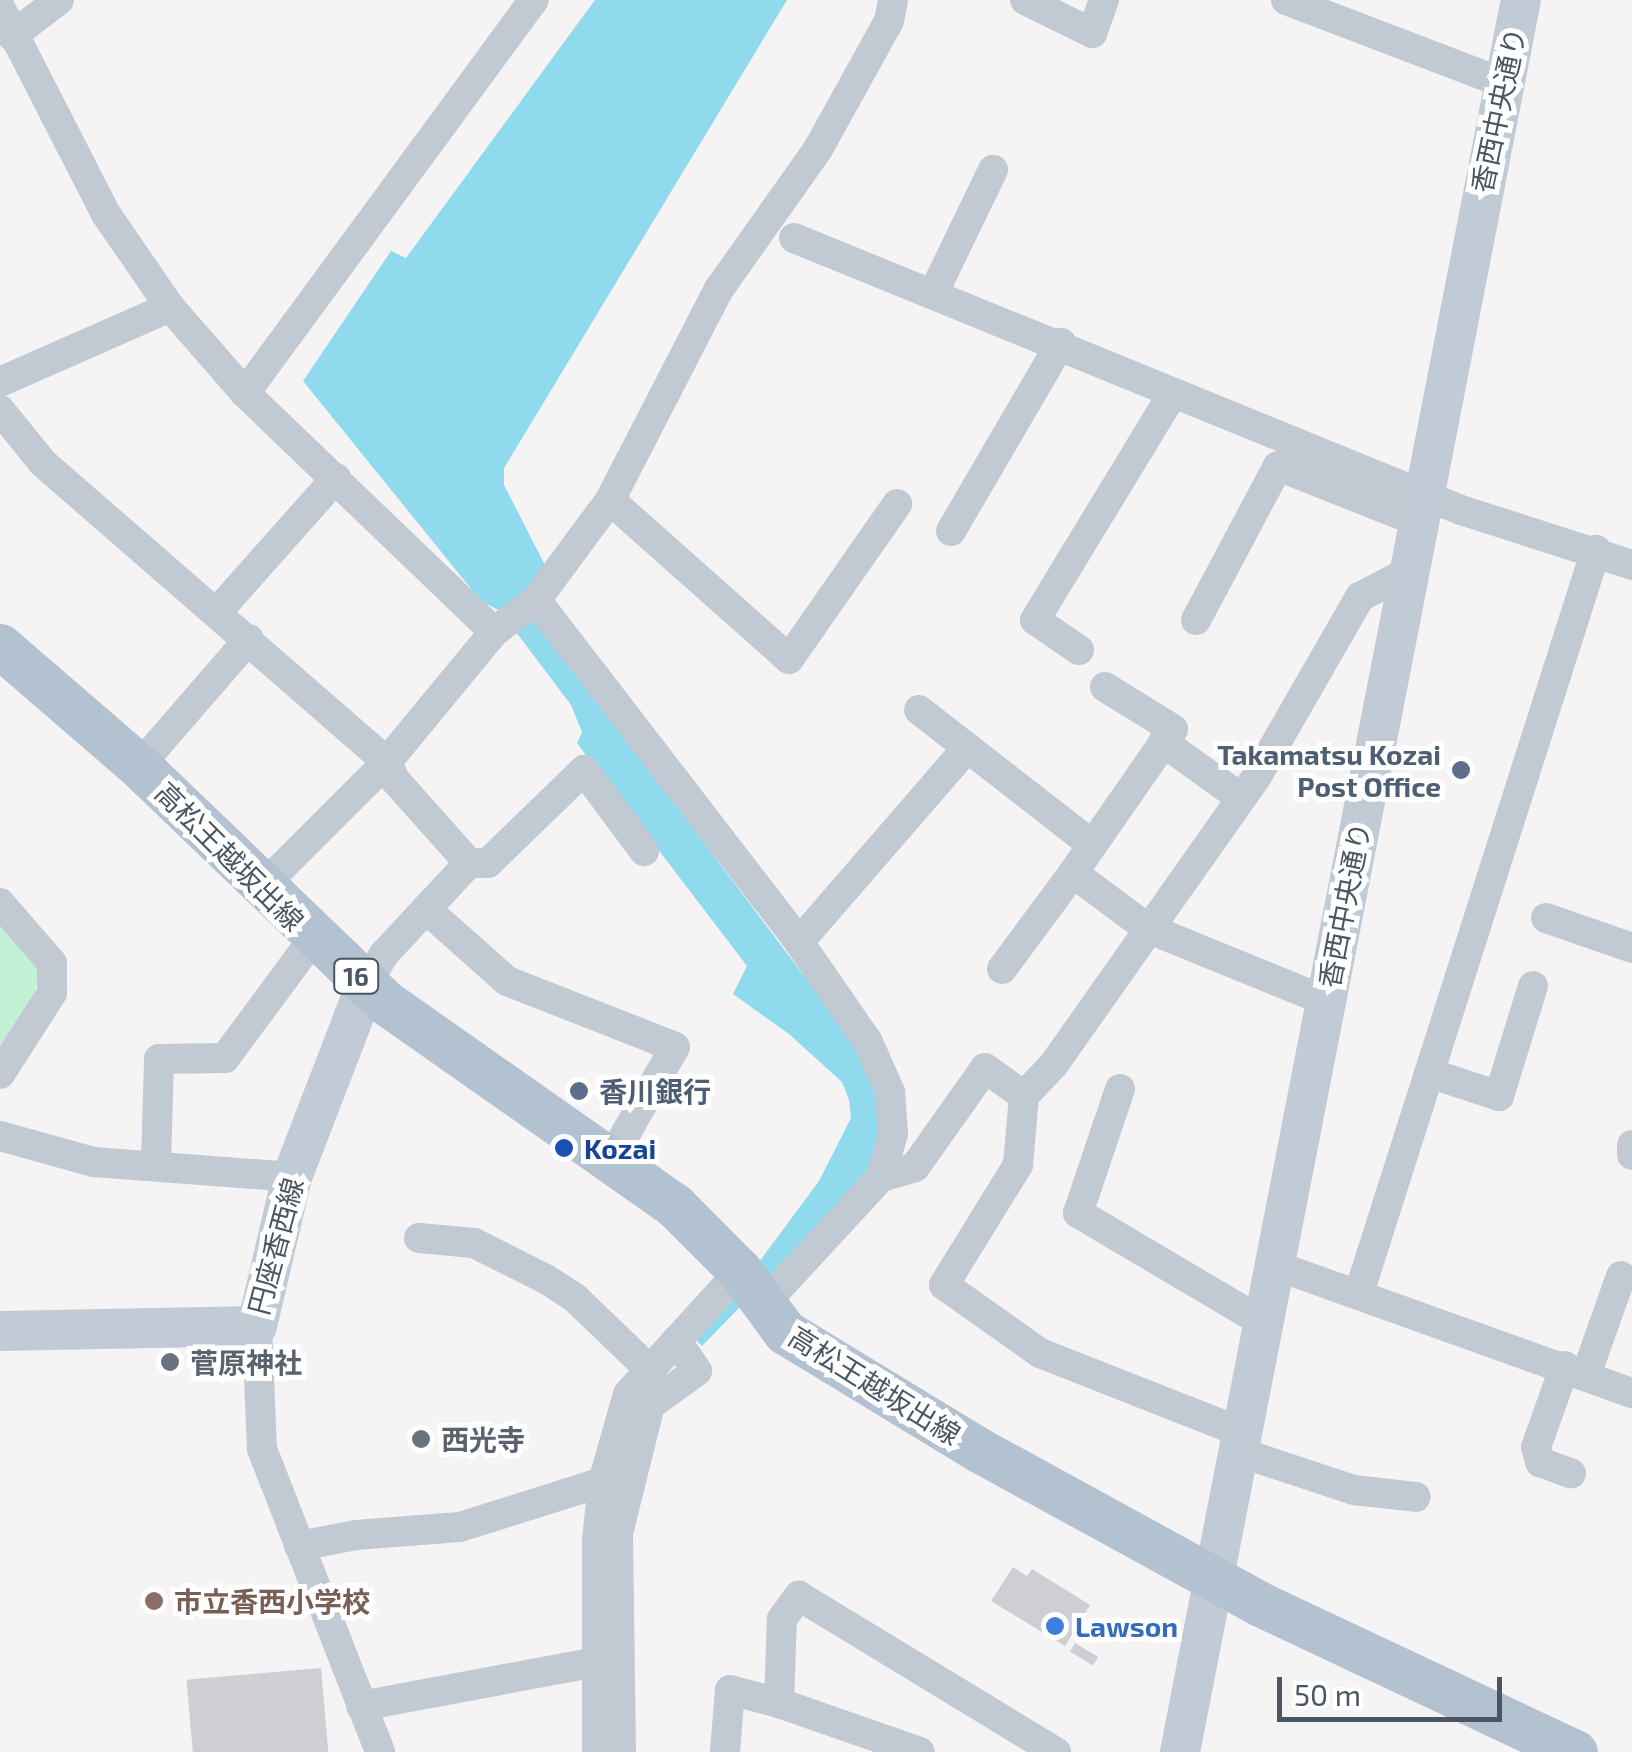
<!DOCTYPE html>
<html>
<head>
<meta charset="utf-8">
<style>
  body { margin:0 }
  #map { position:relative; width:1632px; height:1752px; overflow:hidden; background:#f5f3f3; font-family:"Exo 2","Noto Sans JP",sans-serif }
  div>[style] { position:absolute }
  .green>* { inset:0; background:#c3f1d5 }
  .water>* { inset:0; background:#90daee }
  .building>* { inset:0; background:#cdcfd5; transform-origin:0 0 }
  .street>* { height:30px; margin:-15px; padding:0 15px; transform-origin:15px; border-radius:15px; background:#c1cad2 }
  .secondary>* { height:40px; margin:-20px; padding:0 20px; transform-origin:20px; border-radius:20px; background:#c1cbd6 }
  .primary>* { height:45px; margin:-22.5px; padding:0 22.5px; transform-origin:22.5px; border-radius:22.5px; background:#b3c2d1 }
  .dots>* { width:28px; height:28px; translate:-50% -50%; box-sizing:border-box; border:5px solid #fff; border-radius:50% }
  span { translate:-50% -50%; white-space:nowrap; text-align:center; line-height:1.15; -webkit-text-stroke:10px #fff; paint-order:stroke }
  .shield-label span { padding:2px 8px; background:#fff; border:2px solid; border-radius:8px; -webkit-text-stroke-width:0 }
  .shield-label { font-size:25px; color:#4a5661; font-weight:700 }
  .street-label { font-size:28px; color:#4a5661 }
  .service-label { font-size:28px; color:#4e5e75; font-weight:700 }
  .right { translate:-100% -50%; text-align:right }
  .left { translate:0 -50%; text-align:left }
  .transit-label { font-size:28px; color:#164399; font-weight:700 }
  .worship-label { font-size:28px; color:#5b616d; font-weight:700 }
  .education-label { font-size:28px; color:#785e54; font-weight:700 }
  .shop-label { font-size:28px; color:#366cbe; font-weight:700 }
  .scale { position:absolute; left:1277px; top:1677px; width:225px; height:45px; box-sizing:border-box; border:5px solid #4a5661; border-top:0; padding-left:12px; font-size:30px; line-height:35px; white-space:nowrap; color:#4a5661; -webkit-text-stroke:8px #fff; paint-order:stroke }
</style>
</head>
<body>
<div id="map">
  <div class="green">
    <div style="clip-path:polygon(0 922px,42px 961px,34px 996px,0 1050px)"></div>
  </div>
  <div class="water">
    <div style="clip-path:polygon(595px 0,787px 0,504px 468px,504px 485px,546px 567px,541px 626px,850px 1037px,867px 1062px,881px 1114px,873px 1170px,702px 1346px,690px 1333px,759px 1262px,819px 1181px,851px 1118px,849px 1100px,842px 1082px,789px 1034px,733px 994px,747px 966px,577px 743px,582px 732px,571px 705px,500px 611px,481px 601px,303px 381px,391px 251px,406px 258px)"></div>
  </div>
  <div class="building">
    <div style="clip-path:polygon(1013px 1567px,1027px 1576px,1032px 1569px,1090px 1605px,1065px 1646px,991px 1601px)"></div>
    <div style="left:1075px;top:1643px;width:27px;height:10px;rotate:31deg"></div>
    <div style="left:321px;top:1668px;width:84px;height:135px;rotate:85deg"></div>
  </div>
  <div class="street">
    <div style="left:1025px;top:0;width:75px;rotate:26.2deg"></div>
    <div style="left:1092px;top:33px;width:35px;rotate:-70deg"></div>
    <div style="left:1286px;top:0;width:232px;rotate:20.9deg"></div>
    <div style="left:0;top:7px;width:233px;rotate:62.9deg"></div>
    <div style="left:106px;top:214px;width:113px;rotate:55.5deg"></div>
    <div style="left:170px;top:307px;width:114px;rotate:48.9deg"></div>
    <div style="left:245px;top:393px;width:345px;rotate:43.8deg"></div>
    <div style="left:494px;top:632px;width:168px;rotate:129.5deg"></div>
    <div style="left:387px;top:762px;width:20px;rotate:66deg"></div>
    <div style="left:395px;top:780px;width:111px;rotate:48.3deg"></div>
    <div style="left:469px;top:863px;width:125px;rotate:133deg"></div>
    <div style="left:384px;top:954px;width:36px;rotate:120deg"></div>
    <div style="left:12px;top:36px;width:59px;rotate:-37.5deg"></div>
    <div style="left:794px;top:238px;width:720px;rotate:22.19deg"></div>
    <div style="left:1461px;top:510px;width:180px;rotate:17.8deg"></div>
    <div style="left:933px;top:294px;width:138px;rotate:-64.2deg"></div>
    <div style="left:0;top:382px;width:186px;rotate:-23.8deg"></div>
    <div style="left:245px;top:393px;width:488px;rotate:-53.7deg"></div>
    <div style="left:0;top:410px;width:68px;rotate:50.9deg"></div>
    <div style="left:43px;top:463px;width:456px;rotate:41deg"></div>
    <div style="left:387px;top:762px;width:175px;rotate:135deg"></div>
    <div style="left:610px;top:500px;width:239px;rotate:41.6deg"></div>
    <div style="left:789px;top:659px;width:189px;rotate:-55.1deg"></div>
    <div style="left:951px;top:531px;width:218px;rotate:-59.7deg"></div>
    <div style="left:536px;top:600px;width:431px;rotate:52.4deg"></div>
    <div style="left:799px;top:942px;width:121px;rotate:55.4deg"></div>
    <div style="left:868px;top:1042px;width:55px;rotate:66.3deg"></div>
    <div style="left:890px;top:1092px;width:41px;rotate:85.8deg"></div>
    <div style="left:893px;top:1133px;width:46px;rotate:105.3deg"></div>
    <div style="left:881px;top:1177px;width:173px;rotate:132.7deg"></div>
    <div style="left:218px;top:611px;width:178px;rotate:-48.4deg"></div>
    <div style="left:1196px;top:620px;width:174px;rotate:-62deg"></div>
    <div style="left:1278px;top:466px;width:149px;rotate:21.7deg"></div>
    <div style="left:494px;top:632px;width:53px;rotate:-37.3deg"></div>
    <div style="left:536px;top:600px;width:124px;rotate:-53.5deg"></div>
    <div style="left:610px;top:500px;width:237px;rotate:-62.7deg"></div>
    <div style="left:719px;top:289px;width:171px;rotate:-54.7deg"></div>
    <div style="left:818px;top:149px;width:146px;rotate:-61deg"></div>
    <div style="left:889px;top:21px;width:21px;rotate:-79deg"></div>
    <div style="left:1079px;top:650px;width:53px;rotate:-145.7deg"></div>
    <div style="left:1035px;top:620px;width:266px;rotate:-58.7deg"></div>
    <div style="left:919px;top:710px;width:218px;rotate:37.9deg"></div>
    <div style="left:1163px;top:742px;width:96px;rotate:35.7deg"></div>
    <div style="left:139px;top:766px;width:168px;rotate:-49.1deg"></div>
    <div style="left:469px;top:863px;width:19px"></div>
    <div style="left:488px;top:863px;width:134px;rotate:-44.1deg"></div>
    <div style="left:584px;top:770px;width:101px;rotate:53.5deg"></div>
    <div style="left:1073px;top:873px;width:175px;rotate:-55.2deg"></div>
    <div style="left:1173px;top:729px;width:80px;rotate:-148.3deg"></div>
    <div style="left:0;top:903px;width:79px;rotate:49.1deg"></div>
    <div style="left:52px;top:963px;width:30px;rotate:90deg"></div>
    <div style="left:52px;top:993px;width:96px;rotate:122.7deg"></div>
    <div style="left:426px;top:909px;width:108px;rotate:41.6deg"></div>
    <div style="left:507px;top:981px;width:180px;rotate:21.4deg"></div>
    <div style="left:675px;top:1047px;width:129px;rotate:119.7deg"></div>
    <div style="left:1546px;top:918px;width:91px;rotate:19.2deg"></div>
    <div style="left:799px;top:942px;width:257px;rotate:-49.1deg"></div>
    <div style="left:1002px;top:969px;width:119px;rotate:-53.5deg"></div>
    <div style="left:1073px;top:873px;width:92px;rotate:36.6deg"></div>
    <div style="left:1147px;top:928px;width:193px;rotate:22.2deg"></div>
    <div style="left:1429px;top:1073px;width:74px;rotate:18.2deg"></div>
    <div style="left:1499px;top:1096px;width:115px;rotate:-72.8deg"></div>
    <div style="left:1120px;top:1089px;width:131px;rotate:108.7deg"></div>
    <div style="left:1078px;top:1213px;width:216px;rotate:30.6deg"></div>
    <div style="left:1024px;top:1096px;width:44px;rotate:-46.8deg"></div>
    <div style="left:1054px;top:1064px;width:352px;rotate:-54.8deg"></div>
    <div style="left:1257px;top:776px;width:207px;rotate:-60.1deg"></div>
    <div style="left:1360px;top:597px;width:52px;rotate:-27.6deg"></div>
    <div style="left:0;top:1136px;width:98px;rotate:15.5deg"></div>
    <div style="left:94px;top:1162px;width:199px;rotate:4.3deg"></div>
    <div style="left:1632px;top:1145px;width:10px;rotate:90deg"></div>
    <div style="left:156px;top:1163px;width:104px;rotate:-88.3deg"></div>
    <div style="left:159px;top:1059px;width:66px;rotate:-0.9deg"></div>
    <div style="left:225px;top:1058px;width:148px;rotate:-53.5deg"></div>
    <div style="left:881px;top:1177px;width:35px;rotate:-16deg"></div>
    <div style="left:915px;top:1167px;width:121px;rotate:-54.7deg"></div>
    <div style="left:985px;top:1068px;width:48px;rotate:35.7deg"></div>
    <div style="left:1024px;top:1096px;width:69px;rotate:95deg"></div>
    <div style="left:1018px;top:1165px;width:141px;rotate:121.7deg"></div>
    <div style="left:944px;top:1285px;width:118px;rotate:35.3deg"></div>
    <div style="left:1040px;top:1353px;width:213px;rotate:21.5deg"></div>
    <div style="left:419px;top:1238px;width:55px;rotate:5.2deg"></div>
    <div style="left:474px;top:1243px;width:80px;rotate:26.6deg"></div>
    <div style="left:546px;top:1279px;width:35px;rotate:33deg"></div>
    <div style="left:575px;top:1298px;width:103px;rotate:43.8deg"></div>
    <div style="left:1277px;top:1266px;width:377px;rotate:19.7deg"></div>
    <div style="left:1359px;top:1293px;width:780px;rotate:-72.31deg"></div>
    <div style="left:257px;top:1326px;width:123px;rotate:87.7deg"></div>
    <div style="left:262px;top:1449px;width:325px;rotate:68.7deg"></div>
    <div style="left:1565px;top:1366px;width:86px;rotate:109.7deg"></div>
    <div style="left:1536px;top:1447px;width:16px;rotate:75deg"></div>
    <div style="left:1540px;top:1462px;width:33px;rotate:20deg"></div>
    <div style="left:1586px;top:1375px;width:105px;rotate:-70.5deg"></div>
    <div style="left:1236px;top:1451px;width:124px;rotate:18.3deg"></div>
    <div style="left:1354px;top:1490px;width:62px;rotate:6.4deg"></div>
    <div style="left:299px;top:1546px;width:58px;rotate:-10.9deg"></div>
    <div style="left:356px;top:1535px;width:104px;rotate:-4.4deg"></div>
    <div style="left:460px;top:1527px;width:150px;rotate:-17.5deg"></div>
    <div style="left:779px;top:1703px;width:149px;rotate:19.2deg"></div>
    <div style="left:361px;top:1706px;width:256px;rotate:-10.6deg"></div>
    <div style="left:597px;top:1752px;width:212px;rotate:-90deg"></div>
    <div style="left:597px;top:1540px;width:58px;rotate:-84.1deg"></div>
    <div style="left:603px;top:1482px;width:91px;rotate:-74.1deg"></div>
    <div style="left:628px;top:1394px;width:166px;rotate:-47.7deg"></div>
    <div style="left:621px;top:1752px;width:219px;rotate:-90.8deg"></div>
    <div style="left:618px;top:1533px;width:132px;rotate:-76deg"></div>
    <div style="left:650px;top:1405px;width:58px;rotate:-35.9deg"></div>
    <div style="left:697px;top:1371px;width:37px;rotate:-124deg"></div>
    <div style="left:725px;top:1752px;width:62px;rotate:-85.4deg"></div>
    <div style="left:730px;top:1690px;width:51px;rotate:14.9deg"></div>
    <div style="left:779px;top:1703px;width:84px;rotate:-88deg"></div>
    <div style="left:782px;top:1619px;width:29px;rotate:-54deg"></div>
    <div style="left:799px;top:1596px;width:301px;rotate:31.3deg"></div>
  </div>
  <div class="secondary">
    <div style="left:0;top:1331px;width:257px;rotate:-1.1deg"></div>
    <div style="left:257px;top:1326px;width:153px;rotate:-76.8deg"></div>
    <div style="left:292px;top:1177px;width:206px;rotate:-68.9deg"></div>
    <div style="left:1180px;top:1752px;width:1785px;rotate:-78.99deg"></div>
  </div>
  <div class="primary">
    <div style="left:0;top:646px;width:184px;rotate:40.8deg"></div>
    <div style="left:139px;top:766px;width:341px;rotate:43.8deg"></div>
    <div style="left:385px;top:1002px;width:355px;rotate:35.1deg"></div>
    <div style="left:675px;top:1206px;width:92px;rotate:45deg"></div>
    <div style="left:740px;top:1271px;width:76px;rotate:53.6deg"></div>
    <div style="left:785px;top:1332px;width:227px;rotate:31.3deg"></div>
    <div style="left:979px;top:1450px;width:320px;rotate:28.7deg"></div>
    <div style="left:1260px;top:1604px;width:348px;rotate:25.2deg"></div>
  </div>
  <div class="dots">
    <div style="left:1461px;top:770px;background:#5c6f8a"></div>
    <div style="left:579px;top:1091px;background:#5c6f8a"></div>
    <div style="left:564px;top:1148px;background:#1a4fb4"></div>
    <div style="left:170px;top:1362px;background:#6b7280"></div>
    <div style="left:421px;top:1439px;background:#6b7280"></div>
    <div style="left:154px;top:1601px;background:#8d6e63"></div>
    <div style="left:1055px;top:1626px;background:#3f7fe0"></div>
  </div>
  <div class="shield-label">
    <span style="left:356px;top:976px">16</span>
  </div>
  <div class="street-label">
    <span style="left:1498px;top:110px;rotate:-78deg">香西中央通り</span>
    <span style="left:230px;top:856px;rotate:45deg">高松王越坂出線</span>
    <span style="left:1344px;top:905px;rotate:-79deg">香西中央通り</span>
    <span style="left:275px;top:1246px;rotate:-75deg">円座香西線</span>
    <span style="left:875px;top:1385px;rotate:32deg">高松王越坂出線</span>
  </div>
  <div class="service-label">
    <span class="right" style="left:1441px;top:770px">Takamatsu Kozai<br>Post Office</span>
    <span class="left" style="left:599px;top:1091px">香川銀行</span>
  </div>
  <div class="transit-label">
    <span class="left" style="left:584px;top:1148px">Kozai</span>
  </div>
  <div class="worship-label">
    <span class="left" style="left:190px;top:1362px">菅原神社</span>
    <span class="left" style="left:441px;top:1439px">西光寺</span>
  </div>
  <div class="education-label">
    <span class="left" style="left:174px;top:1601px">市立香西小学校</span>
  </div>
  <div class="shop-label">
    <span class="left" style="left:1075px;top:1626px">Lawson</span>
  </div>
  <div class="scale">50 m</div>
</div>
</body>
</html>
